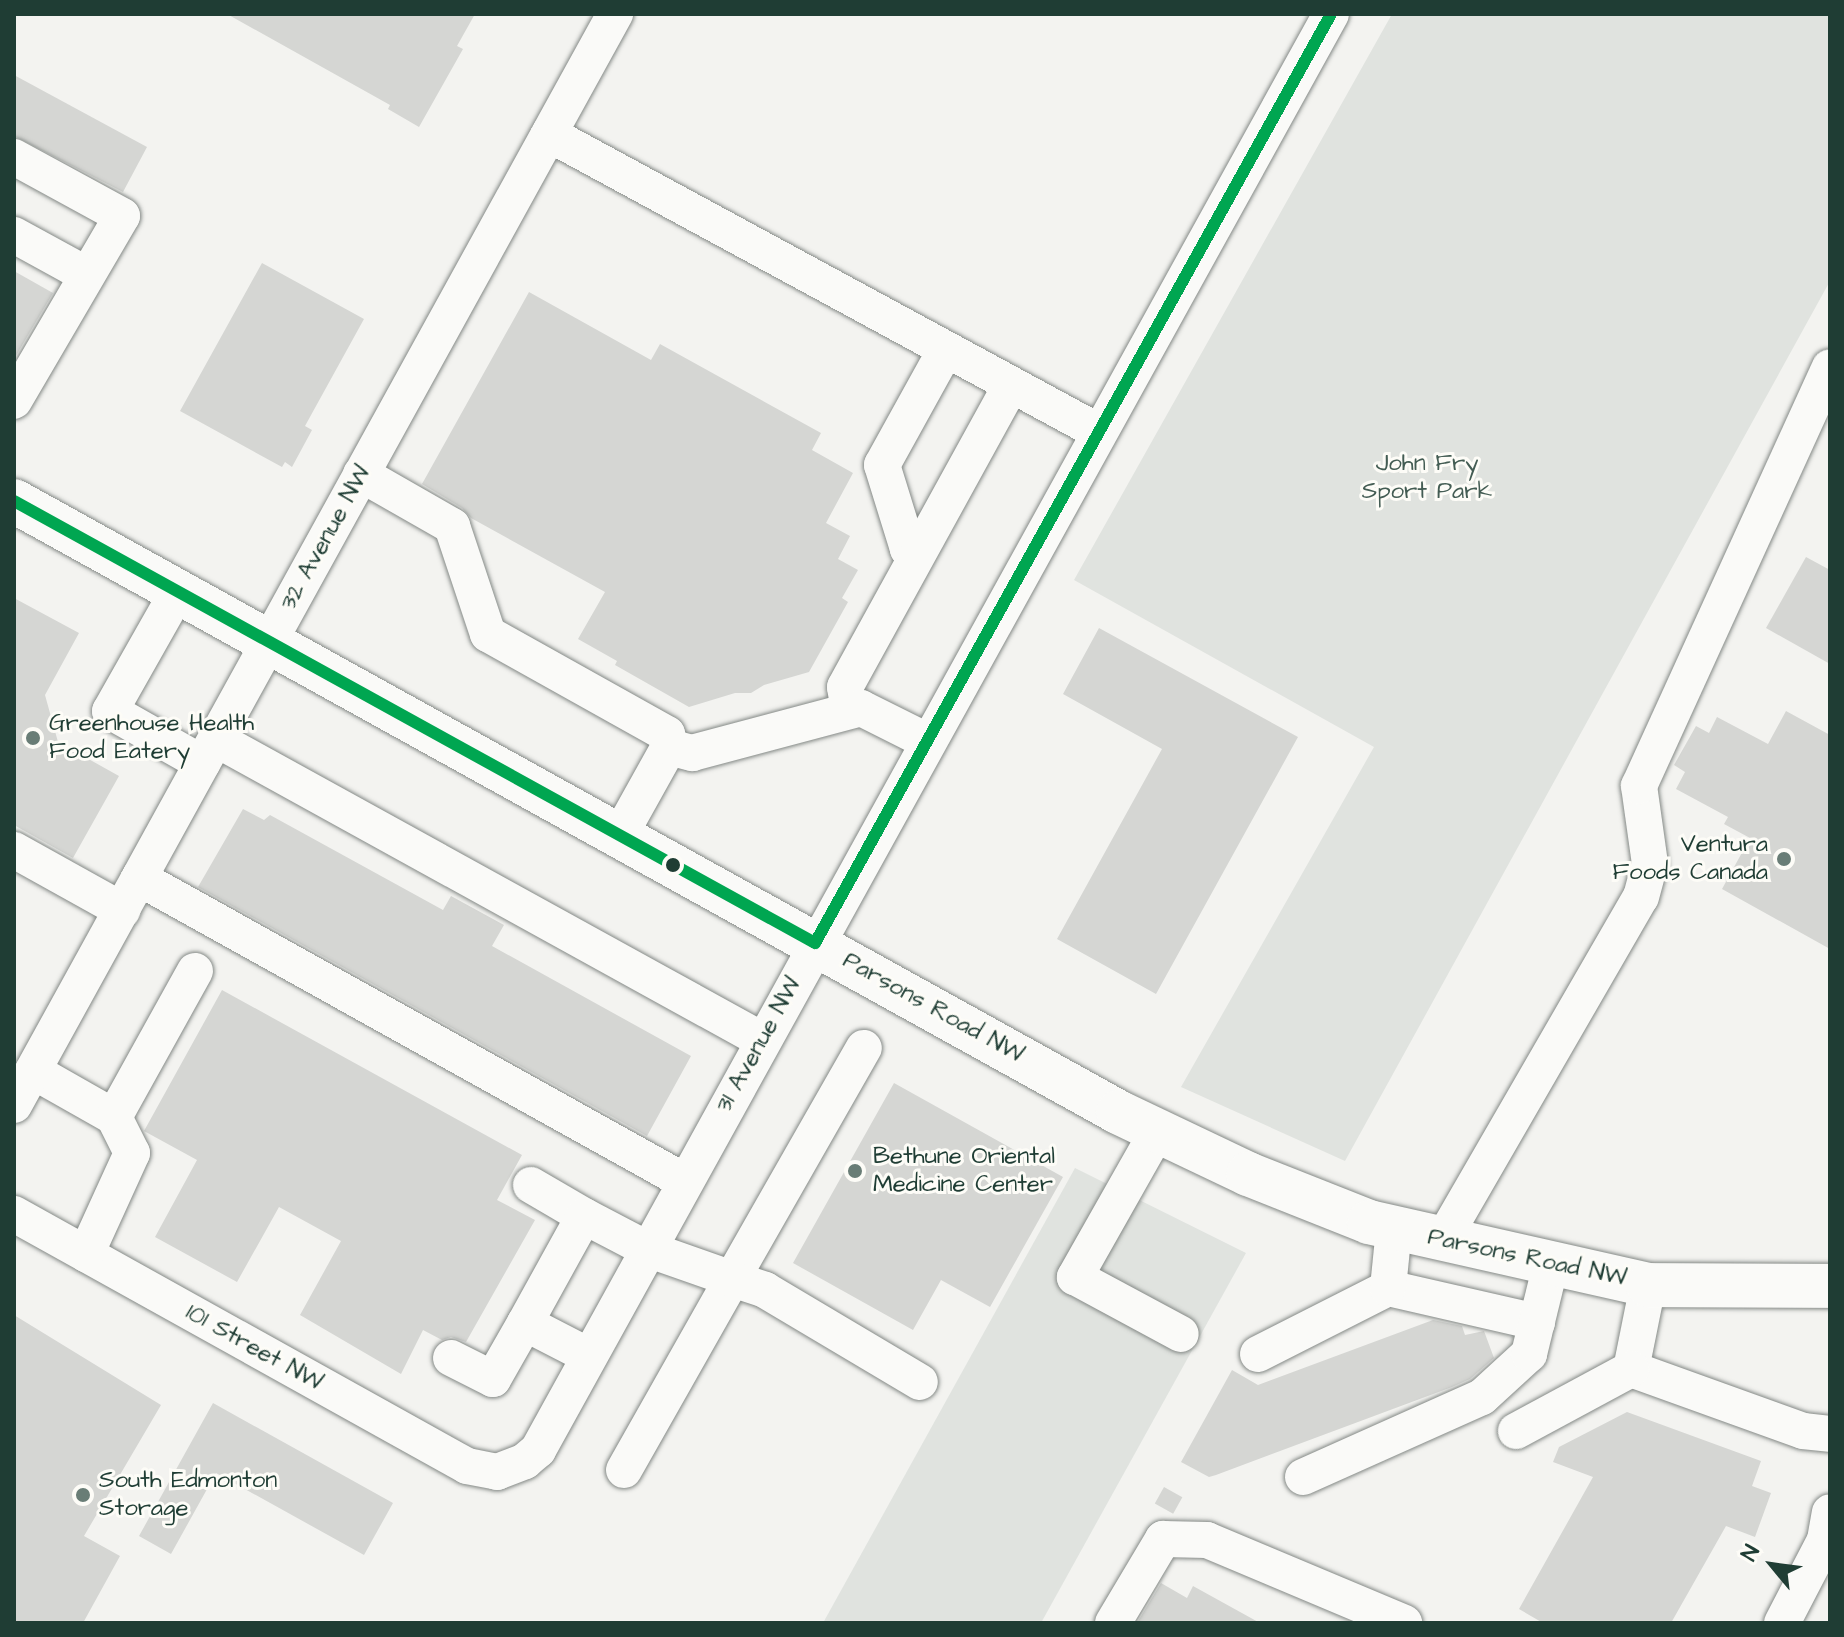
<!DOCTYPE html>
<html>
<head>
<meta charset="utf-8">
<style>
  body { margin:0 }
  #map { position:relative; width:1844px; height:1637px; overflow:hidden; background:#f3f3f0; font-family:"Architects Daughter",sans-serif }
  div>[style] { position:absolute }
  .green>* { inset:0; background:#e0e3df }
  .building>* { inset:0; background:#d5d6d3; transform-origin:0 0 }
  .roads { filter:drop-shadow(0 0 2px #848986) drop-shadow(0 0 2px #848986) }
  .minor>* { height:36px; margin:-18px; padding:0 18px; transform-origin:18px; border-radius:18px; background:#fafaf8 }
  .major>* { height:44px; margin:-22px; padding:0 22px; transform-origin:22px; border-radius:22px; background:#fafaf8 }
  .bus-1>* { height:12px; margin:-6px; padding:0 6px; transform-origin:6px; border-radius:6px; background:#00a651 }
  .dots>* { width:22px; height:22px; translate:-50% -50%; box-sizing:border-box; border:4px solid #fdfcf7; border-radius:50% }
  span { translate:-50% -50%; white-space:nowrap; text-align:center; line-height:1.15; -webkit-text-stroke:6px #fdfcf7; paint-order:stroke }
  .park-label { font-size:24px; color:#435c53 }
  .street-label { font-size:24px; color:#1f3d34 }
  .poi-label { font-size:24px; color:#1f3d34 }
  .left { translate:0 -50%; text-align:left }
  .right { translate:-100% -50%; text-align:right }
  .frame { position:absolute; inset:0; border:16px solid #1f3d34; pointer-events:none }
  .north { position:absolute; left:1732px; top:1525px; width:80px; height:80px; -webkit-text-stroke:6px #fdfcf7; paint-order:stroke; rotate:299deg; font-size:22px; font-weight:700; line-height:32px; text-align:center; color:#1f3d34 }
  .north::after { content:''; display:block; margin:auto; width:28px; height:36px; background:#1f3d34; clip-path:polygon(50% 0,100% 100%,50% 72%,0 100%) }
</style>
</head>
<body>
<div id="map">
  <div class="green">
    <div style="clip-path:polygon(1392px 14px,1830px 14px,1830px 281px,1345px 1161px,1181px 1087px,1374px 747px,1074px 580px)"></div>
    <div style="clip-path:polygon(1075px 1168px,1246px 1253px,1041px 1623px,823px 1623px)"></div>
  </div>
  <div class="building">
    <div style="clip-path:polygon(227px 14px,475px 14px,457px 46px,463px 49px,419px 127px,388px 109px,390px 105px)"></div>
    <div style="clip-path:polygon(14px 75px,147px 147px,123px 192px,14px 136px)"></div>
    <div style="clip-path:polygon(262px 263px,364px 319px,305px 426px,312px 430px,292px 467px,285px 462px,282px 467px,180px 411px)"></div>
    <div style="clip-path:polygon(14px 271px,53px 293px,14px 359px)"></div>
    <div style="clip-path:polygon(529px 292px,651px 360px,660px 344px,821px 433px,812px 450px,853px 473px,826px 523px,850px 536px,838px 559px,858px 570px,842px 598px,848px 602px,809px 672px,764px 685px,751px 693px,735px 693px,689px 707px,615px 665px,617px 661px,578px 639px,605px 592px,471px 518px,462px 508px,422px 484px)"></div>
    <div style="clip-path:polygon(1806px 557px,1830px 570px,1830px 664px,1766px 628px)"></div>
    <div style="clip-path:polygon(14px 598px,79px 633px,45px 695px,58px 742px,119px 776px,73px 858px,14px 825px)"></div>
    <div style="clip-path:polygon(1099px 628px,1298px 737px,1156px 994px,1057px 939px,1162px 749px,1063px 694px)"></div>
    <div style="clip-path:polygon(1786px 711px,1830px 735px,1830px 949px,1722px 889px,1750px 838px,1724px 824px,1728px 817px,1676px 789px,1685px 772px,1674px 765px,1696px 726px,1709px 733px,1717px 717px,1768px 744px)"></div>
    <div style="clip-path:polygon(243px 809px,264px 820px,270px 815px,443px 910px,451px 896px,504px 925px,492px 946px,691px 1056px,647px 1136px,198px 887px)"></div>
    <div style="clip-path:polygon(222px 990px,522px 1155px,497px 1200px,535px 1220px,466px 1342px,451px 1337px,442px 1340px,423px 1330px,401px 1374px,300px 1315px,341px 1241px,279px 1207px,237px 1282px,155px 1237px,197px 1160px,144px 1131px)"></div>
    <div style="clip-path:polygon(894px 1083px,1063px 1177px,990px 1307px,941px 1280px,913px 1330px,793px 1263px)"></div>
    <div style="clip-path:polygon(14px 1315px,161px 1405px,84px 1536px,120px 1556px,83px 1623px,14px 1623px)"></div>
    <div style="clip-path:polygon(1433px 1320px,1462px 1326px,1465px 1335px,1484px 1331px,1494px 1358px,1470px 1379px,1452px 1387px,1216px 1475px,1209px 1477px,1181px 1462px,1232px 1370px,1258px 1385px)"></div>
    <div style="clip-path:polygon(213px 1403px,393px 1503px,364px 1555px,216px 1473px,171px 1554px,139px 1536px)"></div>
    <div style="clip-path:polygon(1627px 1412px,1761px 1461px,1752px 1486px,1771px 1493px,1755px 1537px,1726px 1526px,1671px 1623px,1543px 1623px,1519px 1609px,1593px 1477px,1553px 1462px,1559px 1447px)"></div>
    <div style="left:1164px;top:1487px;width:21px;height:19px;rotate:29deg"></div>
    <div style="clip-path:polygon(1161px 1583px,1187px 1598px,1193px 1586px,1260px 1623px,1137px 1623px)"></div>
  </div>
  <div class="roads">
    <div class="minor">
      <div style="left:549px;top:134px;width:626px;rotate:28.45deg"></div>
      <div style="left:14px;top:157px;width:123px;rotate:28.6deg"></div>
      <div style="left:122px;top:216px;width:214px;rotate:120.3deg"></div>
      <div style="left:14px;top:235px;width:83px;rotate:28.7deg"></div>
      <div style="left:361px;top:474px;width:105px;rotate:29.7deg"></div>
      <div style="left:452px;top:526px;width:114px;rotate:71.6deg"></div>
      <div style="left:488px;top:634px;width:205px;rotate:29.2deg"></div>
      <div style="left:667px;top:734px;width:11px;rotate:75deg"></div>
      <div style="left:670px;top:745px;width:103px;rotate:119.1deg"></div>
      <div style="left:916px;top:556px;width:11px;rotate:-139deg"></div>
      <div style="left:908px;top:549px;width:88px;rotate:-107.2deg"></div>
      <div style="left:882px;top:465px;width:132px;rotate:-61.1deg"></div>
      <div style="left:178px;top:591px;width:138px;rotate:119.5deg"></div>
      <div style="left:110px;top:711px;width:106px;rotate:29.5deg"></div>
      <div style="left:849px;top:710px;width:23px;rotate:-100deg"></div>
      <div style="left:845px;top:687px;width:345px;rotate:-61.2deg"></div>
      <div style="left:216px;top:739px;width:623px;rotate:28.87deg"></div>
      <div style="left:669px;top:747px;width:24px;rotate:15deg"></div>
      <div style="left:692px;top:753px;width:175px;rotate:-14.9deg"></div>
      <div style="left:861px;top:708px;width:74px;rotate:26.6deg"></div>
      <div style="left:14px;top:850px;width:124px;rotate:29.1deg"></div>
      <div style="left:139px;top:878px;width:624px;rotate:29.07deg"></div>
      <div style="left:33px;top:1071px;width:93px;rotate:29.6deg"></div>
      <div style="left:114px;top:1117px;width:167px;rotate:-61deg"></div>
      <div style="left:14px;top:1105px;width:1246px;rotate:-61.15deg"></div>
      <div style="left:1157px;top:1132px;width:167px;rotate:119.5deg"></div>
      <div style="left:1075px;top:1277px;width:120px;rotate:28.3deg"></div>
      <div style="left:531px;top:1185px;width:61px;rotate:30.3deg"></div>
      <div style="left:14px;top:1214px;width:518px;rotate:29.09deg"></div>
      <div style="left:467px;top:1466px;width:31px;rotate:11deg"></div>
      <div style="left:497px;top:1472px;width:30px;rotate:-21deg"></div>
      <div style="left:525px;top:1461px;width:17px;rotate:-40deg"></div>
      <div style="left:538px;top:1450px;width:1640px;rotate:-61.09deg"></div>
      <div style="left:1442px;top:1241px;width:397px;rotate:-60deg"></div>
      <div style="left:1641px;top:897px;width:34px;rotate:-75deg"></div>
      <div style="left:1650px;top:864px;width:79px;rotate:-98deg"></div>
      <div style="left:1639px;top:786px;width:460px;rotate:-65.5deg"></div>
      <div style="left:86px;top:1254px;width:111px;rotate:-65.5deg"></div>
      <div style="left:132px;top:1153px;width:40px;rotate:-116.6deg"></div>
      <div style="left:1648px;top:1285px;width:86px;rotate:101.4deg"></div>
      <div style="left:1631px;top:1369px;width:183px;rotate:19.8deg"></div>
      <div style="left:1803px;top:1431px;width:27px;rotate:6deg"></div>
      <div style="left:1388px;top:1288px;width:153px;rotate:12.9deg"></div>
      <div style="left:1258px;top:1354px;width:146px;rotate:-26.9deg"></div>
      <div style="left:1388px;top:1288px;width:59px;rotate:-84.2deg"></div>
      <div style="left:589px;top:1356px;width:72px;rotate:-152.7deg"></div>
      <div style="left:525px;top:1323px;width:122px;rotate:-61.1deg"></div>
      <div style="left:584px;top:1216px;width:71px;rotate:27.6deg"></div>
      <div style="left:647px;top:1249px;width:90px;rotate:19.4deg"></div>
      <div style="left:732px;top:1279px;width:266px;rotate:-60.3deg"></div>
      <div style="left:451px;top:1358px;width:47px;rotate:26.6deg"></div>
      <div style="left:493px;top:1379px;width:64px;rotate:-60.3deg"></div>
      <div style="left:1516px;top:1431px;width:131px;rotate:-28.3deg"></div>
      <div style="left:624px;top:1470px;width:219px;rotate:-60.5deg"></div>
      <div style="left:732px;top:1279px;width:35px;rotate:18deg"></div>
      <div style="left:765px;top:1290px;width:180px;rotate:30.7deg"></div>
      <div style="left:1303px;top:1477px;width:196px;rotate:-24.1deg"></div>
      <div style="left:1482px;top:1397px;width:64px;rotate:-42.5deg"></div>
      <div style="left:1529px;top:1354px;width:93px;rotate:-76.3deg"></div>
      <div style="left:1113px;top:1623px;width:98px;rotate:-59.2deg"></div>
      <div style="left:1163px;top:1539px;width:44px;rotate:1.3deg"></div>
      <div style="left:1207px;top:1540px;width:214px;rotate:22.8deg"></div>
      <div style="left:1782px;top:1623px;width:93px;rotate:-62.6deg"></div>
      <div style="left:1825px;top:1540px;width:28px;rotate:-80deg"></div>
    </div>
    <div class="major">
      <div style="left:14px;top:501px;width:1262px;rotate:28.96deg"></div>
      <div style="left:1118px;top:1112px;width:144px;rotate:25.5deg"></div>
      <div style="left:1248px;top:1174px;width:130px;rotate:21.6deg"></div>
      <div style="left:1369px;top:1222px;width:286px;rotate:12.7deg"></div>
      <div style="left:1648px;top:1285px;width:182px;rotate:0.3deg"></div>
    </div>
  </div>
  <div class="bus-1">
    <div style="left:14px;top:501px;width:915px;rotate:28.89deg"></div>
    <div style="left:815px;top:943px;width:1063px;rotate:-60.95deg"></div>
  </div>
  <div class="dots">
    <div style="left:33px;top:738px;background:#697d76"></div>
    <div style="left:1784px;top:859px;background:#697d76"></div>
    <div style="left:673px;top:865px;background:#1f3d34"></div>
    <div style="left:855px;top:1171px;background:#697d76"></div>
    <div style="left:83px;top:1495px;background:#697d76"></div>
  </div>
  <div class="park-label">
    <span style="left:1427px;top:478px">John Fry<br>Sport Park</span>
  </div>
  <div class="street-label">
    <span style="left:326px;top:538px;rotate:-61deg">32 Avenue NW</span>
    <span style="left:933px;top:1008px;rotate:29deg">Parsons Road NW</span>
    <span style="left:759px;top:1045px;rotate:-61deg">31 Avenue NW</span>
    <span style="left:1527px;top:1258px;rotate:12deg">Parsons Road NW</span>
    <span style="left:254px;top:1348px;rotate:29deg">101 Street NW</span>
  </div>
  <div class="poi-label">
    <span class="left" style="left:49px;top:738px">Greenhouse Health<br>Food Eatery</span>
    <span class="right" style="left:1768px;top:859px">Ventura<br>Foods Canada</span>
    <span class="left" style="left:873px;top:1171px">Bethune Oriental<br>Medicine Center</span>
    <span class="left" style="left:99px;top:1495px">South Edmonton<br>Storage</span>
  </div>
  <div class="frame"></div>
  <div class="north">N</div>
</div>
</body>
</html>
